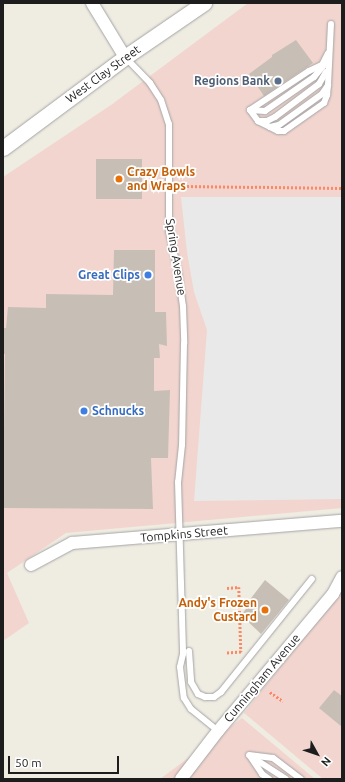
<!DOCTYPE html>
<html>
<head>
<meta charset="utf-8">
<style>
  body { margin:0 }
  #map { position:relative; width:345px; height:782px; overflow:hidden; background:#efece2; font-family:Ubuntu,sans-serif }
  div>[style] { position:absolute }
  .commercial>* { inset:0; background:#f2d5cf }
  .parking>* { inset:0; background:#e9e9e9 }
  .building>* { inset:0; background:#c7bfb5; transform-origin:0 0 }
  .path>* { height:2.5px; margin-top:-1.25px; transform-origin:0; background:repeating-linear-gradient(90deg,#ff8663 0 2px,transparent 0 4px) }
  .roads { filter:drop-shadow(0 0 1px #a4a4a4) drop-shadow(0 0 1px #a4a4a4) }
  .service>* { height:6px; margin:-3px; padding:0 3px; transform-origin:3px; border-radius:3px; background:#fff }
  .minor>* { height:12px; margin:-6px; padding:0 6px; transform-origin:6px; border-radius:6px; background:#fff }
  .tertiary>* { height:15px; margin:-7.5px; padding:0 7.5px; transform-origin:7.5px; border-radius:7.5px; background:#fff }
  .dots>* { width:11px; height:11px; translate:-50% -50%; box-sizing:border-box; border:2px solid #fff; border-radius:50% }
  span { translate:-50% -50%; white-space:nowrap; text-align:center; line-height:1.15; -webkit-text-stroke:3.5px #fff; paint-order:stroke }
  .street-label { font-size:12px; color:#1d1d1d }
  .service-label { font-size:12px; color:#4e5e75; font-weight:700 }
  .right { translate:-100% -50%; text-align:right }
  .food-label { font-size:12px; color:#c56008; font-weight:700 }
  .left { translate:0 -50%; text-align:left }
  .shop-label { font-size:12px; color:#366cbe; font-weight:700 }
  .frame { position:absolute; inset:0; border:4px solid #1d1d1d; pointer-events:none }
  .north { position:absolute; left:297px; top:734px; width:40px; height:40px; -webkit-text-stroke:3px #fff; paint-order:stroke; rotate:130deg; font-size:11px; font-weight:700; line-height:16px; text-align:center; color:#1d1d1d }
  .north::after { content:''; display:block; margin:auto; width:14px; height:18px; background:#1d1d1d; clip-path:polygon(50% 0,100% 100%,50% 72%,0 100%) }
  .scale { position:absolute; left:8px; top:756px; width:111px; height:18px; box-sizing:border-box; border:2px solid #1d1d1d; border-top:0; padding-left:5px; font-size:12px; line-height:14px; white-space:nowrap; color:#1d1d1d; -webkit-text-stroke:3px #fff; paint-order:stroke }
</style>
</head>
<body>
<div id="map">
  <div class="commercial">
    <div style="clip-path:polygon(248px 3px,342px 3px,342px 508px,66px 533px,7px 573px,29px 623px,3px 641px,3px 177px,111px 105px)"></div>
    <div style="clip-path:polygon(342px 589px,342px 779px,323px 779px,244px 713px)"></div>
    <div style="clip-path:polygon(242px 718px,315px 779px,160px 779px)"></div>
  </div>
  <div class="parking">
    <div style="clip-path:polygon(181px 197px,342px 197px,342px 499px,194px 501px,207px 330px,194px 292px,187px 252px)"></div>
  </div>
  <div class="building">
    <div style="clip-path:polygon(296px 40px,313px 63px,264px 96px,249px 74px,272px 57px,272px 55px)"></div>
    <div style="left:142px;top:159px;width:40px;height:46px;rotate:90deg"></div>
    <div style="clip-path:polygon(114px 250px,155px 250px,155px 312px,166px 312px,167px 346px,159px 344px,160px 358px,154px 358px,154px 391px,170px 390px,168px 458px,151px 458px,153px 509px,3px 508px,5px 354px,3px 354px,3px 328px,6px 328px,8px 307px,46px 308px,46px 294px,113px 295px)"></div>
    <div style="clip-path:polygon(265px 580px,289px 600px,261px 634px,241px 615px,250px 604px,248px 602px)"></div>
    <div style="clip-path:polygon(334px 690px,342px 696px,342px 727px,319px 708px)"></div>
  </div>
  <div class="path">
    <div style="left:183px;top:186px;width:159px;rotate:0.7deg"></div>
    <div style="left:227px;top:588px;width:12px;rotate:-5deg"></div>
    <div style="left:239px;top:587px;width:65px;rotate:88.2deg"></div>
    <div style="left:241px;top:652px;width:14px;rotate:176deg"></div>
    <div style="left:270px;top:692px;width:16px;rotate:35deg"></div>
  </div>
  <div class="roads">
    <div class="service">
      <div style="left:125px;top:57px;width:36px;rotate:46deg"></div>
      <div style="left:150px;top:83px;width:20px;rotate:57deg"></div>
      <div style="left:161px;top:100px;width:25px;rotate:72deg"></div>
      <div style="left:169px;top:124px;width:107px;rotate:90deg"></div>
      <div style="left:169px;top:231px;width:41px;rotate:77.3deg"></div>
      <div style="left:178px;top:271px;width:35px;rotate:82deg"></div>
      <div style="left:183px;top:306px;width:37px;rotate:88deg"></div>
      <div style="left:184px;top:343px;width:102px;rotate:91.1deg"></div>
      <div style="left:182px;top:445px;width:37px;rotate:96deg"></div>
      <div style="left:178px;top:482px;width:172px;rotate:88.3deg"></div>
      <div style="left:183px;top:654px;width:13px;rotate:103deg"></div>
      <div style="left:180px;top:667px;width:31px;rotate:83deg"></div>
      <div style="left:184px;top:698px;width:13px;rotate:58deg"></div>
      <div style="left:191px;top:709px;width:35px;rotate:39deg"></div>
      <div style="left:250px;top:110px;width:14px;rotate:54deg"></div>
      <div style="left:258px;top:121px;width:13px;rotate:27deg"></div>
      <div style="left:270px;top:127px;width:9px;rotate:-13deg"></div>
      <div style="left:279px;top:125px;width:53px;rotate:-35.8deg"></div>
      <div style="left:322px;top:94px;width:11px;rotate:-56deg"></div>
      <div style="left:328px;top:85px;width:61px;rotate:-87.2deg"></div>
      <div style="left:250px;top:110px;width:71px;rotate:-33.5deg"></div>
      <div style="left:309px;top:71px;width:14px;rotate:-25deg"></div>
      <div style="left:322px;top:65px;width:13px;rotate:-63deg"></div>
      <div style="left:250px;top:110px;width:15px;rotate:4deg"></div>
      <div style="left:265px;top:111px;width:60px;rotate:-34.8deg"></div>
      <div style="left:314px;top:77px;width:16px;rotate:-50deg"></div>
      <div style="left:260px;top:121px;width:7px"></div>
      <div style="left:267px;top:121px;width:9px;rotate:-27deg"></div>
      <div style="left:275px;top:117px;width:55px;rotate:-36.9deg"></div>
      <div style="left:319px;top:84px;width:14px;rotate:-60deg"></div>
      <div style="left:270px;top:127px;width:9px;rotate:27deg"></div>
      <div style="left:278px;top:131px;width:6px"></div>
      <div style="left:284px;top:131px;width:49px;rotate:-35deg"></div>
      <div style="left:324px;top:103px;width:9px;rotate:-69deg"></div>
      <div style="left:327px;top:95px;width:10px;rotate:-84deg"></div>
      <div style="left:189px;top:651px;width:31px;rotate:86deg"></div>
      <div style="left:191px;top:682px;width:14px;rotate:60deg"></div>
      <div style="left:198px;top:694px;width:8px;rotate:23deg"></div>
      <div style="left:205px;top:697px;width:9px"></div>
      <div style="left:214px;top:697px;width:9px;rotate:-36deg"></div>
      <div style="left:221px;top:692px;width:145px;rotate:-51.2deg"></div>
      <div style="left:249px;top:755px;width:24px;rotate:7deg"></div>
      <div style="left:273px;top:758px;width:35px;rotate:37deg"></div>
      <div style="left:250px;top:756px;width:22px;rotate:56deg"></div>
      <div style="left:262px;top:774px;width:9px;rotate:36deg"></div>
      <div style="left:252px;top:757px;width:40px;rotate:32.9deg"></div>
    </div>
    <div class="minor">
      <div style="left:92px;top:3px;width:63px;rotate:58.6deg"></div>
      <div style="left:31px;top:565px;width:47px;rotate:-28.2deg"></div>
      <div style="left:72px;top:543px;width:271px;rotate:-4.7deg"></div>
      <div style="left:181px;top:779px;width:61px;rotate:-52.4deg"></div>
      <div style="left:218px;top:731px;width:179px;rotate:-50deg"></div>
      <div style="left:333px;top:594px;width:19px;rotate:-62deg"></div>
    </div>
    <div class="tertiary">
      <div style="left:3px;top:148px;width:152px;rotate:-36.7deg"></div>
      <div style="left:125px;top:57px;width:96px;rotate:-34.4deg"></div>
    </div>
  </div>
  <div class="dots">
    <div style="left:278px;top:81px;background:#5c6f8a"></div>
    <div style="left:119px;top:179px;background:#e8710a"></div>
    <div style="left:148px;top:275px;background:#3f7fe0"></div>
    <div style="left:84px;top:411px;background:#3f7fe0"></div>
    <div style="left:265px;top:610px;background:#e8710a"></div>
  </div>
  <div class="street-label">
    <span style="left:103px;top:74px;rotate:-36deg">West Clay Street</span>
    <span style="left:176px;top:257px;rotate:81deg">Spring Avenue</span>
    <span style="left:184px;top:534px;rotate:-5deg">Tompkins Street</span>
    <span style="left:262px;top:678px;rotate:-50deg">Cunningham Avenue</span>
  </div>
  <div class="service-label">
    <span class="right" style="left:270px;top:81px">Regions Bank</span>
  </div>
  <div class="food-label">
    <span class="left" style="left:127px;top:179px">Crazy Bowls<br>and Wraps</span>
    <span class="right" style="left:257px;top:610px">Andy's Frozen<br>Custard</span>
  </div>
  <div class="shop-label">
    <span class="right" style="left:140px;top:275px">Great Clips</span>
    <span class="left" style="left:92px;top:411px">Schnucks</span>
  </div>
  <div class="frame"></div>
  <div class="north">N</div>
  <div class="scale">50 m</div>
</div>
</body>
</html>
